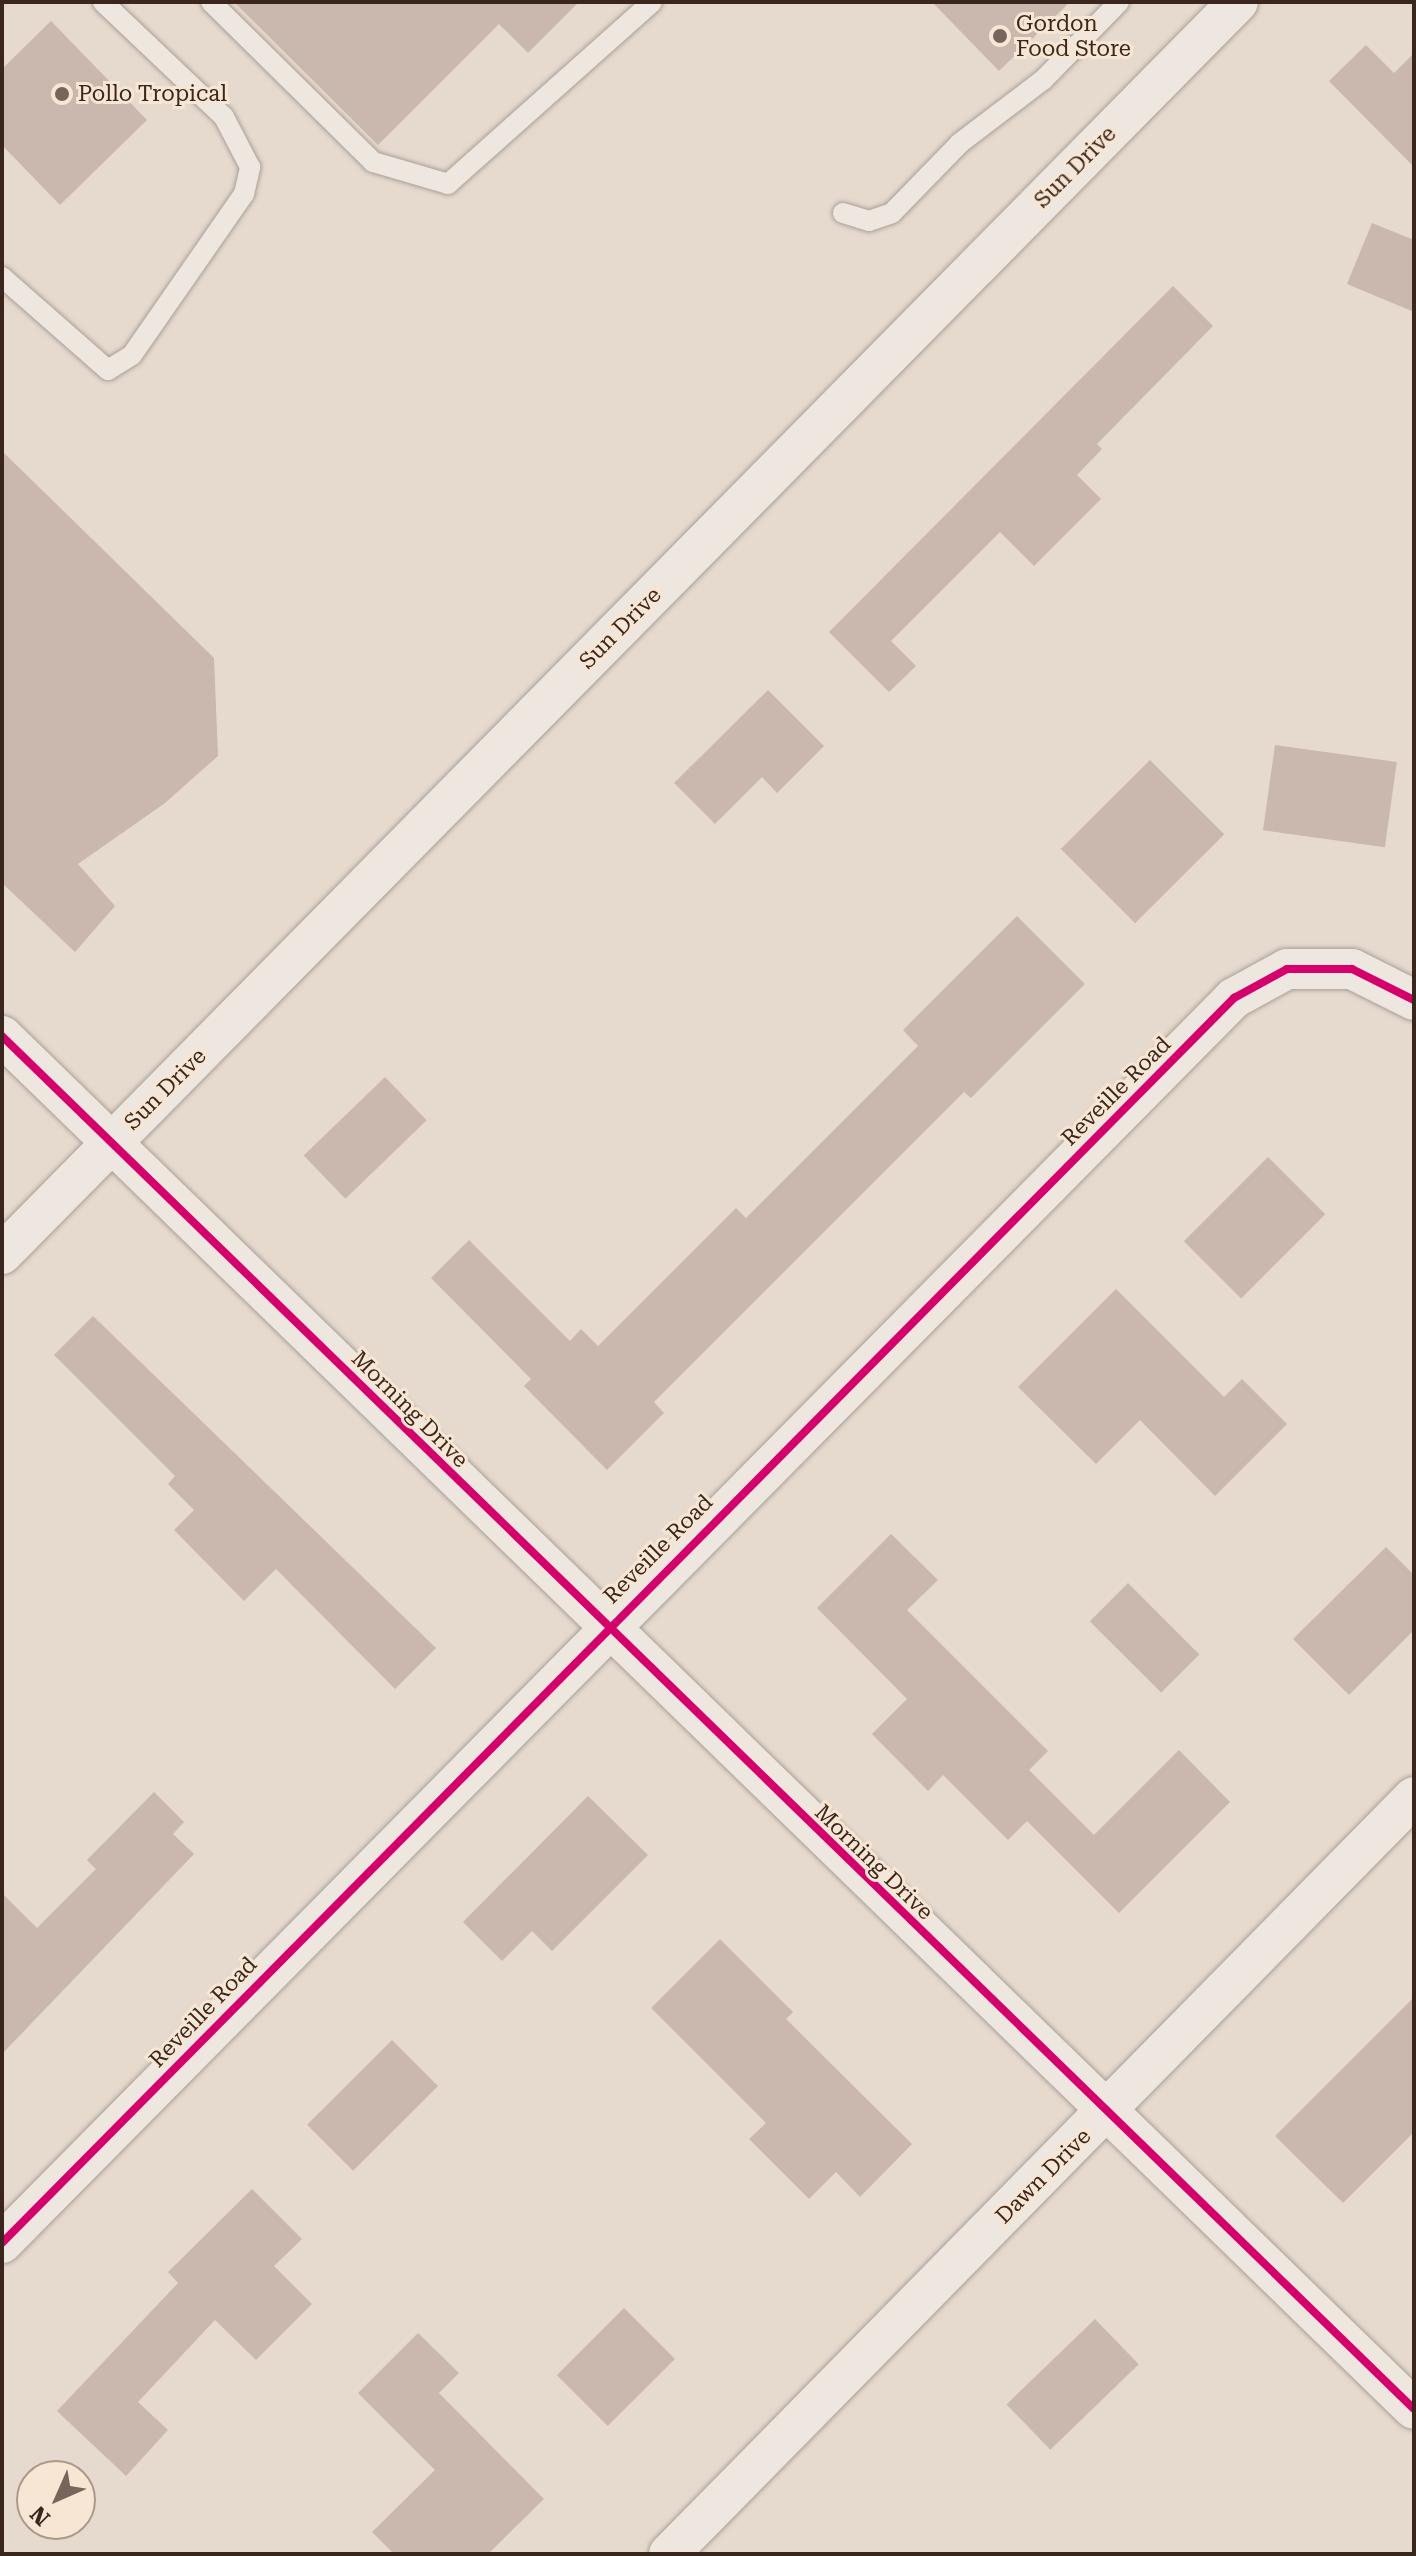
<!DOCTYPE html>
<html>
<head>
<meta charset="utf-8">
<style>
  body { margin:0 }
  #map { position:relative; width:1416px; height:2556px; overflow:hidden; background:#e6dace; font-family:"Roboto Serif",serif }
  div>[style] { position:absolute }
  .building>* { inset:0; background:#cab7ae; transform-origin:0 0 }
  .roads { filter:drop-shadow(0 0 2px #aba097) drop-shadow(0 0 2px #aba097) }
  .service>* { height:20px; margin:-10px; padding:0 10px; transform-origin:10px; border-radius:10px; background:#eee7e0 }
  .minor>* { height:40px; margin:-20px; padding:0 20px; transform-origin:20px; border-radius:20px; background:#eee7e0 }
  .cycleway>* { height:8px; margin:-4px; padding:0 4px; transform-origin:4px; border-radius:4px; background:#d6006c }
  .dots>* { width:22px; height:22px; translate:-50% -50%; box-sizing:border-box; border:4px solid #f7e6d3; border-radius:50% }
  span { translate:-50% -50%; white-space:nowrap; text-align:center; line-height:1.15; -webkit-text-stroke:6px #f7e6d3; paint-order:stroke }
  .poi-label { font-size:22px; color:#3b261d }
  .left { translate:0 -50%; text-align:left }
  .street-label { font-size:22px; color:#3b261d }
  .frame { position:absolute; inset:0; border:4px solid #3b261d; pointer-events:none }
  .north { position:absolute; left:16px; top:2460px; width:80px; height:80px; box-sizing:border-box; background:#f7e6d3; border:2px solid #ac998a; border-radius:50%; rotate:225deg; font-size:22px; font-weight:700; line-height:32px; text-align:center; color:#3b261d }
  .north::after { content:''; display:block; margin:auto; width:28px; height:36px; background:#77655b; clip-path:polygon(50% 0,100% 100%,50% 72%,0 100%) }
</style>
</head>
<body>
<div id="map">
  <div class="building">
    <div style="clip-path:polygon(234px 2px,579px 2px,528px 53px,499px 24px,378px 145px)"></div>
    <div style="clip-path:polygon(932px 2px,1070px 2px,999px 71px)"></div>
    <div style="clip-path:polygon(51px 21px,147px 120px,60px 205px,2px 145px,2px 69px)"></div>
    <div style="clip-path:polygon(1366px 45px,1394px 73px,1414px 53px,1414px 167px,1329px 81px)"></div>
    <div style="clip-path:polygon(1372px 223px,1414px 240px,1414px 312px,1347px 284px)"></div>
    <div style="clip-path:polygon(1173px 286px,1213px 326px,1097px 444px,1102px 449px,1077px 475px,1101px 499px,1034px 566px,1000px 532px,891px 641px,916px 666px,889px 692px,829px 632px)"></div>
    <div style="clip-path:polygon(2px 451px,214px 658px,218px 756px,165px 803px,78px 864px,115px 906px,75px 952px,2px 883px)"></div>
    <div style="clip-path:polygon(768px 690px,824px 746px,777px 793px,762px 777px,715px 824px,674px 783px)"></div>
    <div style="left:1275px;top:745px;width:123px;height:86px;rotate:8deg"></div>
    <div style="left:1150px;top:760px;width:105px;height:126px;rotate:45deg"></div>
    <div style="clip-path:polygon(1017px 916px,1085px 984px,971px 1098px,964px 1092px,654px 1402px,664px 1413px,607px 1470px,524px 1386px,531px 1379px,431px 1278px,469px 1240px,570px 1341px,581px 1329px,598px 1346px,736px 1208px,746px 1218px,918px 1046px,903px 1030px)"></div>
    <div style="left:385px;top:1077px;width:60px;height:113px;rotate:46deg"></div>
    <div style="left:1268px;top:1157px;width:81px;height:119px;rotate:45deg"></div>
    <div style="clip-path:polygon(1116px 1289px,1224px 1397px,1242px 1379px,1287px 1424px,1215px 1496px,1140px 1420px,1096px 1464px,1018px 1387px)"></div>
    <div style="clip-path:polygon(93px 1316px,436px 1648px,395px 1689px,276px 1569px,244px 1601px,174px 1530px,194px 1510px,168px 1484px,175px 1476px,54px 1355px)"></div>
    <div style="clip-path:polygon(891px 1534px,938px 1580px,907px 1610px,1048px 1751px,1029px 1770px,1094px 1835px,1179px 1750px,1230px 1802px,1119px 1913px,1027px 1821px,1008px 1840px,943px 1775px,928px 1791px,872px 1734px,907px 1699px,817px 1608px)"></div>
    <div style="clip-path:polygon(1386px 1547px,1414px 1575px,1414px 1630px,1349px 1695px,1293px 1639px)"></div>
    <div style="left:1128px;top:1583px;width:101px;height:54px;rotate:45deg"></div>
    <div style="clip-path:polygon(154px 1792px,184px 1822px,173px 1834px,194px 1854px,2px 2054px,2px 1893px,37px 1928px,96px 1869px,87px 1860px)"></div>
    <div style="clip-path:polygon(588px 1796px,648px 1855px,552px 1951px,532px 1931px,502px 1961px,463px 1922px)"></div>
    <div style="clip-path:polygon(720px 1939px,793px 2012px,786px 2019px,912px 2144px,860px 2197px,836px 2172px,809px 2199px,749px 2139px,766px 2123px,651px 2008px)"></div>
    <div style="clip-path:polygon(1414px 1997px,1414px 2132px,1343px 2203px,1275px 2136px)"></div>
    <div style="left:392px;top:2040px;width:65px;height:120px;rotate:45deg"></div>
    <div style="clip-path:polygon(252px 2189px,302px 2239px,274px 2266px,312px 2304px,256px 2360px,215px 2320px,138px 2402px,168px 2430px,126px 2476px,57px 2411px,178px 2283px,168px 2272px)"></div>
    <div style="left:624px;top:2308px;width:72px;height:95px;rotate:45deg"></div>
    <div style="left:1095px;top:2319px;width:63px;height:123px;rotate:46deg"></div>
    <div style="clip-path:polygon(418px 2333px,459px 2373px,439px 2393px,544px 2499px,488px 2554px,394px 2554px,372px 2532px,435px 2470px,358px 2393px)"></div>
  </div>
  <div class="roads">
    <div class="service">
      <div style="left:211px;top:2px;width:228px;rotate:44.6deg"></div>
      <div style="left:373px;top:162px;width:78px;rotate:16.3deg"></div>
      <div style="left:448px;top:184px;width:273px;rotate:-41.7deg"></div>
      <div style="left:843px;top:213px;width:27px;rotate:17deg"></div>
      <div style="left:869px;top:221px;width:24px;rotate:-19deg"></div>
      <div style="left:892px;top:213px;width:98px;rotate:-45.8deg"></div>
      <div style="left:960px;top:143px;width:104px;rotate:-37.2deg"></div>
      <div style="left:1043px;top:80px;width:109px;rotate:-45.7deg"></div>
      <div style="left:2px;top:277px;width:141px;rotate:41.3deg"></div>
      <div style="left:108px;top:370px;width:28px;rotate:-32deg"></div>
      <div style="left:132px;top:355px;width:196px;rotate:-55.2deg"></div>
      <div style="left:244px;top:194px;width:28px;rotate:-77deg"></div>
      <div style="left:250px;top:167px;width:56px;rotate:-117.5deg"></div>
      <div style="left:224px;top:117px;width:167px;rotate:-136.5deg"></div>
    </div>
    <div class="minor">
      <div style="left:2px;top:1036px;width:1969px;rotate:44.2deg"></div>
      <div style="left:2px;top:1254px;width:1759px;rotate:-45.37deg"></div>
      <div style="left:2px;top:2243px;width:1752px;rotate:-45.3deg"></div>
      <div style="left:1234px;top:998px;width:60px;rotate:-28.7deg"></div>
      <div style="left:1287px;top:969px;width:65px"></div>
      <div style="left:1352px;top:969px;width:69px;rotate:26.6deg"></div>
      <div style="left:669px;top:2554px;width:1062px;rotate:-45.46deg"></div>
    </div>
  </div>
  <div class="cycleway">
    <div style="left:2px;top:1036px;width:1969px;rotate:44.2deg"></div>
    <div style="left:2px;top:2243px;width:1752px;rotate:-45.3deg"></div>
    <div style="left:1234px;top:998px;width:60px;rotate:-28.7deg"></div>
    <div style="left:1287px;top:969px;width:65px"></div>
    <div style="left:1352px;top:969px;width:69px;rotate:26.6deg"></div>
  </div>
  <div class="dots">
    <div style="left:1000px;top:36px;background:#77655b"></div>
    <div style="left:62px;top:94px;background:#77655b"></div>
  </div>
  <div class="poi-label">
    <span class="left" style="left:1016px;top:36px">Gordon<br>Food Store</span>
    <span class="left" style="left:78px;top:94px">Pollo Tropical</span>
  </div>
  <div class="street-label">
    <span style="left:1075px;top:167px;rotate:-45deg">Sun Drive</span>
    <span style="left:620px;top:628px;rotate:-45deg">Sun Drive</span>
    <span style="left:165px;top:1089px;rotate:-45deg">Sun Drive</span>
    <span style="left:1116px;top:1091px;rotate:-45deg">Reveille Road</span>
    <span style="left:410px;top:1409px;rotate:45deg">Morning Drive</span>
    <span style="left:658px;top:1549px;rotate:-45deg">Reveille Road</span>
    <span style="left:874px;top:1862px;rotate:44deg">Morning Drive</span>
    <span style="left:203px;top:2012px;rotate:-46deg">Reveille Road</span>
    <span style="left:1043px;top:2176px;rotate:-45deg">Dawn Drive</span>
  </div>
  <div class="frame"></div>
  <div class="north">N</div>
</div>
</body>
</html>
